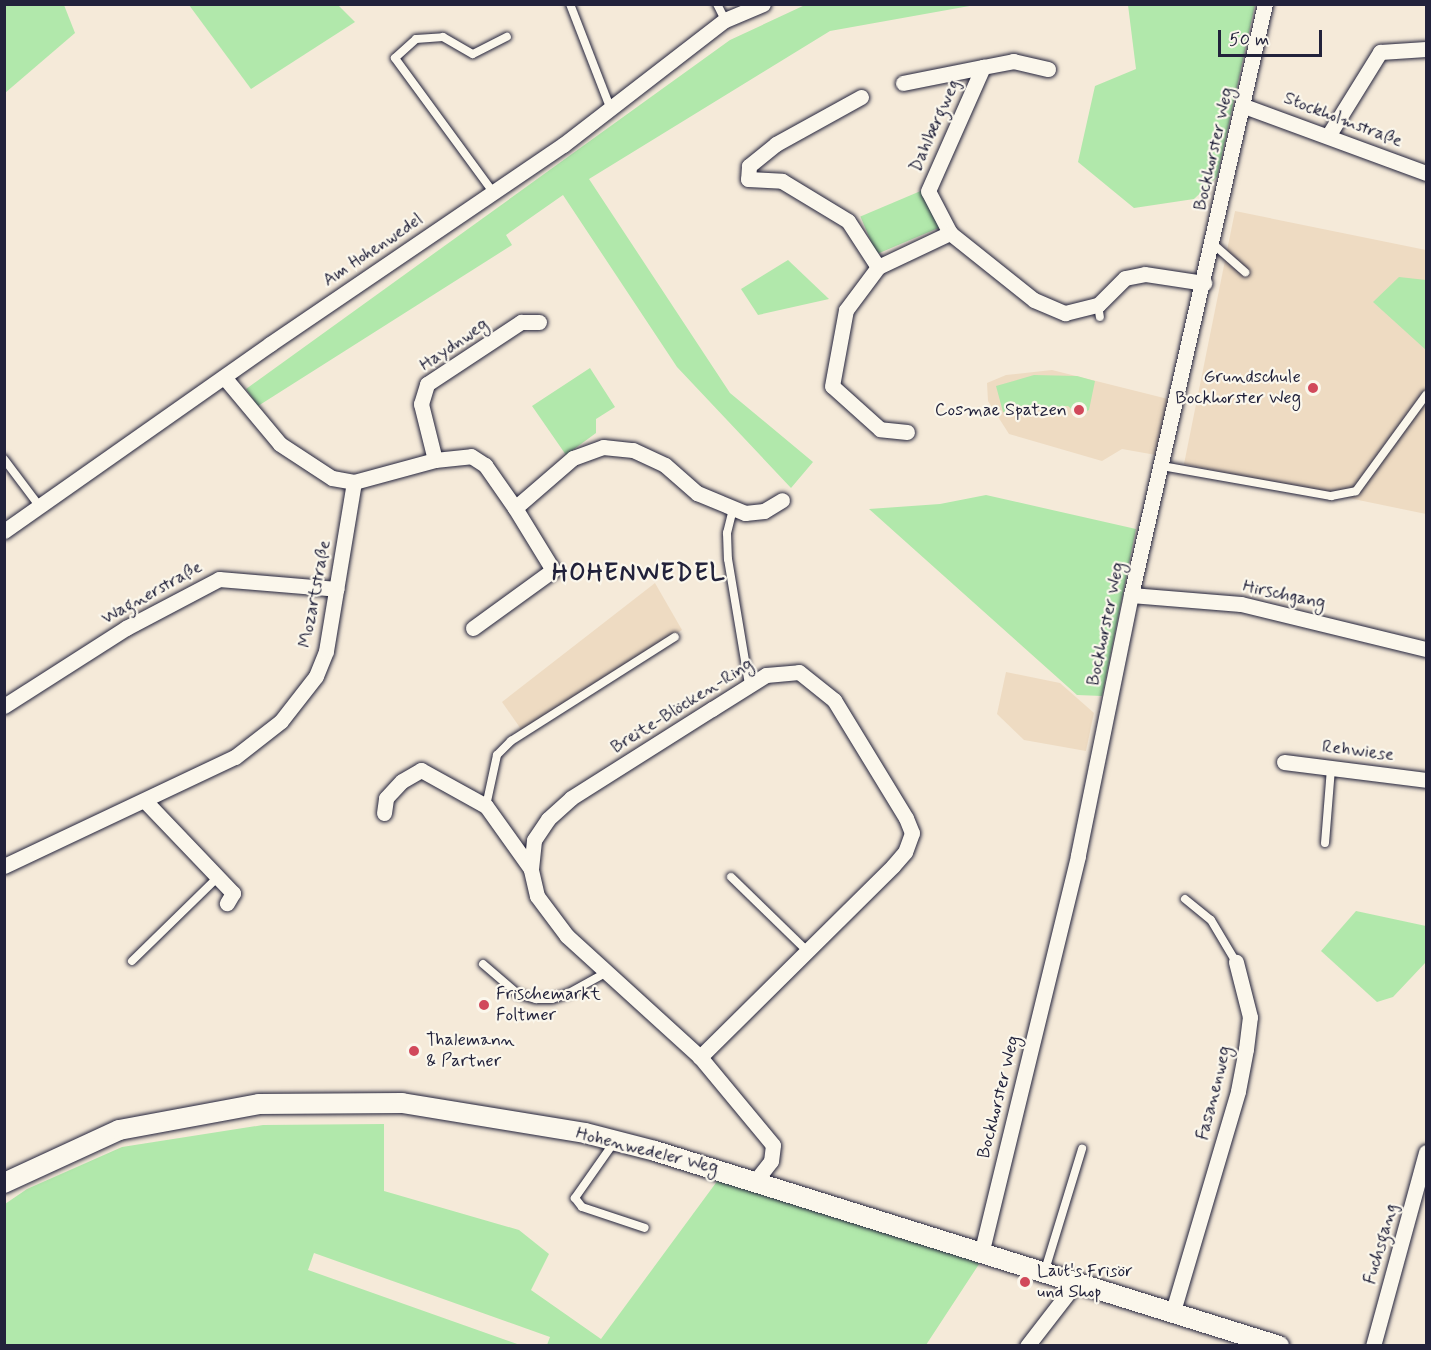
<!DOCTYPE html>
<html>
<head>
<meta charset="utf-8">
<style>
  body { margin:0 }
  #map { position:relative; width:1431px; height:1350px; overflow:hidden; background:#f5ead9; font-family:Mynerve,sans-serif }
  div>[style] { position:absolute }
  .built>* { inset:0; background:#eedbc2 }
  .green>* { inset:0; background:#b1e8ab; transform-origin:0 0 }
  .roads { filter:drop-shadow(0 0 2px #22223b) drop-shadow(0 0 2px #22223b) }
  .service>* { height:8px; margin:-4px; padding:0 4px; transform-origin:4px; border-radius:4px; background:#fbf7ec }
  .minor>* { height:15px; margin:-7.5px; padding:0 7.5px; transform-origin:7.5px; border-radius:7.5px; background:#fbf7ec }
  .tertiary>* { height:20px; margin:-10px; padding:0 10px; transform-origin:10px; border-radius:10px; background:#fbf7ec }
  .dots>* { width:16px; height:16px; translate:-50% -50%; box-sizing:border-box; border:3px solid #fbf7ec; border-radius:50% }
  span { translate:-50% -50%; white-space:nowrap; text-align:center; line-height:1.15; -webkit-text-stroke:4.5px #fbf7ec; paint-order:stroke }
  .street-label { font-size:18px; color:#22223b }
  .poi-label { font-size:18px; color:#22223b }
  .right { translate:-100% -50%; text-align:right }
  .left { translate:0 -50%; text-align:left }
  .district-label { font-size:24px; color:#22223b; font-weight:700; letter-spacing:1.5px }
  .frame { position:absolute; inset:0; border:6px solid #22223b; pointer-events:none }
  .scale { position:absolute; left:1218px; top:30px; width:104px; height:27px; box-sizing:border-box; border:3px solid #22223b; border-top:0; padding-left:8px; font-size:18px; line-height:21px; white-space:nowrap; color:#22223b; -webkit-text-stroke:4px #fbf7ec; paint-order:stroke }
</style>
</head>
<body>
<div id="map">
  <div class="built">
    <div style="clip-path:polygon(1235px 211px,1426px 250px,1426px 514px,1184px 464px)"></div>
    <div style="clip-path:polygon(1052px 370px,1168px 399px,1156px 455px,1122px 449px,1102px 461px,1009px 434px,988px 401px,987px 383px,1006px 375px)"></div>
    <div style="clip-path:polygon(655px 583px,682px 630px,523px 732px,502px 702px)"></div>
    <div style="clip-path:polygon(1006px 672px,1060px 683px,1094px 713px,1086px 751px,1024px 740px,997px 714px)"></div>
  </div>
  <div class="green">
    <div style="clip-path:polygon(5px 4px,64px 5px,75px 33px,5px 93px)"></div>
    <div style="clip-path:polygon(189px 5px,338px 5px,355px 22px,251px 89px)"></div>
    <div style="clip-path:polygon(805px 5px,975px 5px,830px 31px,589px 179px,730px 393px,813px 462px,791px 488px,677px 367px,563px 195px,506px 235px,512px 245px,258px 406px,246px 389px,730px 40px)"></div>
    <div style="clip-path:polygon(1128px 5px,1255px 5px,1217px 177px,1194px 199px,1134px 208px,1078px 162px,1095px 86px,1136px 69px)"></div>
    <div style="left:923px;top:190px;width:41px;height:68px;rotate:67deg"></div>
    <div style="clip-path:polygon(788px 260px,829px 299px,758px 315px,741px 289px)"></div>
    <div style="clip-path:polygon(1399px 277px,1426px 280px,1426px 350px,1373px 302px)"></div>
    <div style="clip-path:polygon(590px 368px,615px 407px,596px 419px,596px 433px,566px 455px,532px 406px)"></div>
    <div style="clip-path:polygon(1034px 375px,1077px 376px,1095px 381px,1089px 410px,1078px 415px,1068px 406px,1029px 409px,1019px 416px,1003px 412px,996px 386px)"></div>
    <div style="clip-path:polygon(986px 495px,1136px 529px,1102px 696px,1077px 695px,869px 509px,940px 504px)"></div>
    <div style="clip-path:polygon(1356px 911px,1426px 926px,1426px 962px,1393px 997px,1377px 1002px,1321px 951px)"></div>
    <div style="clip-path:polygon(384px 1124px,384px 1191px,519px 1230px,549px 1254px,531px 1290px,601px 1339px,718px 1180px,983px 1258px,926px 1345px,547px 1345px,550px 1337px,314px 1253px,308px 1270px,520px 1345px,5px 1346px,5px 1204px,27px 1189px,122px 1147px,263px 1125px)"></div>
  </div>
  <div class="roads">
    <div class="service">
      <div style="left:570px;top:4px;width:110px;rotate:68.8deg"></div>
      <div style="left:717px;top:4px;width:18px;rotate:63deg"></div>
      <div style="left:493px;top:192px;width:166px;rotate:-126.2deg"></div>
      <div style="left:395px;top:58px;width:28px;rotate:-42deg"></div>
      <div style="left:416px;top:39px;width:27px;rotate:-4deg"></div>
      <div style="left:443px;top:37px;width:34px;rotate:30deg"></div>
      <div style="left:473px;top:54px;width:38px;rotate:-27deg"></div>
      <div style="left:1213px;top:244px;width:43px;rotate:41.2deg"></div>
      <div style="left:1098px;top:305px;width:12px;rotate:81deg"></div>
      <div style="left:4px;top:459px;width:60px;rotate:53.1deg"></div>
      <div style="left:1162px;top:466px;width:172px;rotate:10.1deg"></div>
      <div style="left:1331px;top:496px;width:25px;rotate:-11deg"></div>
      <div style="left:1356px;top:491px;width:119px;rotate:-53.9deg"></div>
      <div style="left:733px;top:509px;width:25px;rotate:104deg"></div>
      <div style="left:727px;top:533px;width:26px;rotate:88deg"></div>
      <div style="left:728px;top:559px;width:128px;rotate:80.5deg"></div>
      <div style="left:486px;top:806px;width:52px;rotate:-77.8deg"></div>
      <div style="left:497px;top:755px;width:20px;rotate:-45deg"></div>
      <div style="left:511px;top:741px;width:194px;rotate:-32.4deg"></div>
      <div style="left:1325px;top:843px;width:75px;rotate:-85.4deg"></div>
      <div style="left:731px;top:877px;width:106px;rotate:44.2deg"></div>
      <div style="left:1185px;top:899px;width:33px;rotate:39deg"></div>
      <div style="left:1211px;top:920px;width:49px;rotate:59.2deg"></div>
      <div style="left:132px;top:961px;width:120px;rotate:-44.3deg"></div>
      <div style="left:483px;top:964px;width:46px;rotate:40.6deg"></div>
      <div style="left:518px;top:994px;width:19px;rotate:16deg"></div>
      <div style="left:536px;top:999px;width:16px"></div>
      <div style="left:552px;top:999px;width:18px;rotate:-19deg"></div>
      <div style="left:569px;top:993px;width:43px;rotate:-28.9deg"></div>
      <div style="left:615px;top:1141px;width:70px;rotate:125.1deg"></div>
      <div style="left:575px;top:1198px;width:11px;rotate:52deg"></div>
      <div style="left:582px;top:1207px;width:66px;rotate:18.4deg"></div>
      <div style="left:1045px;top:1270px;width:127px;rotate:-73deg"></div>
    </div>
    <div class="minor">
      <div style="left:903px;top:83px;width:82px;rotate:-11.3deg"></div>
      <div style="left:861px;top:97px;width:97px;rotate:151.1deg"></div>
      <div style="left:776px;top:144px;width:35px;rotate:141deg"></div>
      <div style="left:749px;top:166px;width:13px;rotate:94deg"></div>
      <div style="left:748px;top:179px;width:34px;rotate:3deg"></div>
      <div style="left:782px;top:181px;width:77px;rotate:31.2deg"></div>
      <div style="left:848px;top:221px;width:55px;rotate:56.9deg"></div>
      <div style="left:1244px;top:106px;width:194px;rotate:20.2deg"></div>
      <div style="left:1328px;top:136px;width:99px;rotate:-58.2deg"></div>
      <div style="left:1380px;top:52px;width:46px;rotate:-3.7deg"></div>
      <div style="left:950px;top:233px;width:47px;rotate:-117.6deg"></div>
      <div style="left:928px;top:191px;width:136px;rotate:-66.1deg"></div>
      <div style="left:983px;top:67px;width:31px;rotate:-11deg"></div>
      <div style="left:1013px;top:61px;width:36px;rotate:13deg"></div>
      <div style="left:224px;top:377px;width:87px;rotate:50.1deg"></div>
      <div style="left:280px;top:444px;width:62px;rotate:33.2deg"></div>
      <div style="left:332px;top:478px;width:22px;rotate:10deg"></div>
      <div style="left:354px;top:482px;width:84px;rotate:-15.2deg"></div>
      <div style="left:435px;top:460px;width:36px;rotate:-6deg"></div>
      <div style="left:471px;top:456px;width:17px;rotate:33deg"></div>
      <div style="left:485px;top:465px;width:52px;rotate:55.1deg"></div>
      <div style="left:515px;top:508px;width:77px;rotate:-40.8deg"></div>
      <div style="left:573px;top:458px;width:32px;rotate:-20deg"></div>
      <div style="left:603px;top:447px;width:30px;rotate:6deg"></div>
      <div style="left:633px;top:450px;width:35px;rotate:25deg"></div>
      <div style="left:665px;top:465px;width:43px;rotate:41.2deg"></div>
      <div style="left:697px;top:493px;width:52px;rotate:22.6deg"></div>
      <div style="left:745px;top:513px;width:19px;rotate:-6deg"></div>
      <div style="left:764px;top:511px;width:21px;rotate:-31deg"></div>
      <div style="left:907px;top:432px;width:27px;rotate:-174deg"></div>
      <div style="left:880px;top:429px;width:64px;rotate:-138.1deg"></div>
      <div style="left:832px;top:386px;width:77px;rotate:-79.6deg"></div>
      <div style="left:846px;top:310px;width:54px;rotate:-53.3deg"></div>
      <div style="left:878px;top:267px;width:80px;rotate:-25.3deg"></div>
      <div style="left:950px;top:233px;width:107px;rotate:38.6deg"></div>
      <div style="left:1034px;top:300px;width:34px;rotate:23deg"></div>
      <div style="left:1065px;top:313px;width:34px;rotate:-14deg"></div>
      <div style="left:1098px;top:305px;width:38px;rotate:-45deg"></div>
      <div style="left:1125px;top:278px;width:20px;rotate:-11deg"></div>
      <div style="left:1145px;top:274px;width:60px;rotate:8.7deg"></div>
      <div style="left:435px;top:460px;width:58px;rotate:-104deg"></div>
      <div style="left:421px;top:404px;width:21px;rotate:-73deg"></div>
      <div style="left:427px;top:384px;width:113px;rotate:-33.4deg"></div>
      <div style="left:521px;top:322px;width:18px"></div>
      <div style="left:4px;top:531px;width:325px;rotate:-35.1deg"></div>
      <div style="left:270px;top:344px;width:354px;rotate:-34.2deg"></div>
      <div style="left:563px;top:145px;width:205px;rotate:-37.7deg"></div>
      <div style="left:725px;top:20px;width:41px;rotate:-22.8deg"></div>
      <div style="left:1131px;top:595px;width:110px;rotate:4.7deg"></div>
      <div style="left:1241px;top:604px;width:190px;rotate:13.7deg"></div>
      <div style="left:473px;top:628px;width:99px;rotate:-35.9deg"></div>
      <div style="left:553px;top:570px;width:73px;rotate:-121.5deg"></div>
      <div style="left:4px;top:706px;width:145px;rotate:-32.6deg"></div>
      <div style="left:126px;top:628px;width:105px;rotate:-27.8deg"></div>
      <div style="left:219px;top:579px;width:118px;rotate:4.8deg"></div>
      <div style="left:1284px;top:762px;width:143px;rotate:7.2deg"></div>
      <div style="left:146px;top:802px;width:126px;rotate:46.3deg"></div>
      <div style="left:233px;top:893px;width:12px;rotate:121deg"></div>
      <div style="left:384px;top:813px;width:15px;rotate:-82deg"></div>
      <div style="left:386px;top:798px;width:23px;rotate:-47deg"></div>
      <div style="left:402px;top:781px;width:22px;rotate:-30deg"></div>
      <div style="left:421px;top:770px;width:74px;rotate:29deg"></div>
      <div style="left:486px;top:806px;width:77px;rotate:54.5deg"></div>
      <div style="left:4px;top:866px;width:255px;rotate:-25.3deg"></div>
      <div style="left:235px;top:757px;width:58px;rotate:-38deg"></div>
      <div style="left:281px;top:721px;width:57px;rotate:-52.1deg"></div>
      <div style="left:316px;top:676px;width:27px;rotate:-68deg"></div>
      <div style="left:326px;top:651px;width:171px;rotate:-80.6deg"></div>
      <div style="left:700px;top:1057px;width:180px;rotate:-137.7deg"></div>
      <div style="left:567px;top:936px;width:50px;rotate:-126.9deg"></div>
      <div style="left:537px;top:896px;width:28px;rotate:-103deg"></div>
      <div style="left:531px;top:869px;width:29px;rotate:-84deg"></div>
      <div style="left:534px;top:840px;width:25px;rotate:-56deg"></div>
      <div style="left:548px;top:819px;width:31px;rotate:-42deg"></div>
      <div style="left:571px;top:798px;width:167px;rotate:-32.3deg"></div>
      <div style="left:712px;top:709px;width:64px;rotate:-32.2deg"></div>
      <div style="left:766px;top:675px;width:33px;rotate:-5deg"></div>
      <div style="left:799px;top:672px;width:45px;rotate:38.7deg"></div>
      <div style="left:834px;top:700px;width:138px;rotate:58.6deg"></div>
      <div style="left:906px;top:818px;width:16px;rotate:68deg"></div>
      <div style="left:912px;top:833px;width:20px;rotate:110deg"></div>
      <div style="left:905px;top:852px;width:18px;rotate:131deg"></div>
      <div style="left:893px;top:866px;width:272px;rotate:135.3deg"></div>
      <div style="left:700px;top:1057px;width:114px;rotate:50.3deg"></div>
      <div style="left:773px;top:1145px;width:16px;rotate:97deg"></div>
      <div style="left:771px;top:1161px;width:24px;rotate:128deg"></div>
      <div style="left:982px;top:1250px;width:406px;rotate:-76.3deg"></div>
      <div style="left:1078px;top:855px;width:265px;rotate:-78.5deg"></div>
      <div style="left:1131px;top:595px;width:606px;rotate:-77.23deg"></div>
      <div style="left:1173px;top:1311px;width:229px;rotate:-73.5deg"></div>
      <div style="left:1238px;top:1091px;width:43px;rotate:-79.2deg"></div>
      <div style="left:1246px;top:1049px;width:32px;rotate:-83deg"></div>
      <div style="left:1250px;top:1017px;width:57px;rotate:-104.3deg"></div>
      <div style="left:1027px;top:1346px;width:83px;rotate:-52.3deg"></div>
      <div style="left:1373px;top:1346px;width:201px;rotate:-74.7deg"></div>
    </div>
    <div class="tertiary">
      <div style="left:4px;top:1183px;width:127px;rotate:-24.7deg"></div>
      <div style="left:119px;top:1130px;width:142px;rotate:-10.5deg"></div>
      <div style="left:259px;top:1104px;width:143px;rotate:-0.4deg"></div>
      <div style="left:402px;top:1103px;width:185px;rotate:9.3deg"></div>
      <div style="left:585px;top:1133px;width:72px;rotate:14.4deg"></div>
      <div style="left:655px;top:1151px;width:654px;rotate:17.35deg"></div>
    </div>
  </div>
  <div class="dots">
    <div style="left:1313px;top:388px;background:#d1495b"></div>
    <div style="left:1079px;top:410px;background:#d1495b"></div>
    <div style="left:484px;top:1005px;background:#d1495b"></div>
    <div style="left:414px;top:1051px;background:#d1495b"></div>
    <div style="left:1025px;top:1282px;background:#d1495b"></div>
  </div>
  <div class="street-label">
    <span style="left:1343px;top:120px;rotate:21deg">Stockholmstraße</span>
    <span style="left:935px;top:126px;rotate:-66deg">Dahlbergweg</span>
    <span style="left:1214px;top:149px;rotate:-77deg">Bockhorster Weg</span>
    <span style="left:373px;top:250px;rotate:-34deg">Am Hohenwedel</span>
    <span style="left:454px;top:345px;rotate:-35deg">Haydnweg</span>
    <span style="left:152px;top:593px;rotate:-29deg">Wagnerstraße</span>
    <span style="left:315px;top:594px;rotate:-79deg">Mozartstraße</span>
    <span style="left:1284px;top:595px;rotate:12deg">Hirschgang</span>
    <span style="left:1106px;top:624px;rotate:-78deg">Bockhorster Weg</span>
    <span style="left:682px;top:706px;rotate:-32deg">Breite-Blöcken-Ring</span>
    <span style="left:1358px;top:751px;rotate:7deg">Rehwiese</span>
    <span style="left:1214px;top:1093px;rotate:-76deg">Fasanenweg</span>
    <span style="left:999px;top:1097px;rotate:-76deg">Bockhorster Weg</span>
    <span style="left:647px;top:1151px;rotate:14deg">Hohenwedeler Weg</span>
    <span style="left:1381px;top:1244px;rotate:-74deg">Fuchsgang</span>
  </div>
  <div class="poi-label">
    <span class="right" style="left:1301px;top:388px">Grundschule<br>Bockhorster Weg</span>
    <span class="right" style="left:1067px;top:410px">Cosmae Spatzen</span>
    <span class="left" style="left:496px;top:1005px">Frischemarkt<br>Foltmer</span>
    <span class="left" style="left:426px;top:1051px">Thalemann<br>&amp; Partner</span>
    <span class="left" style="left:1037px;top:1282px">Laut's Frisör<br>und Shop</span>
  </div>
  <div class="district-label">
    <span style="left:639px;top:574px">HOHENWEDEL</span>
  </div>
  <div class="frame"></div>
  <div class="scale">50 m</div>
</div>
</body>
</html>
